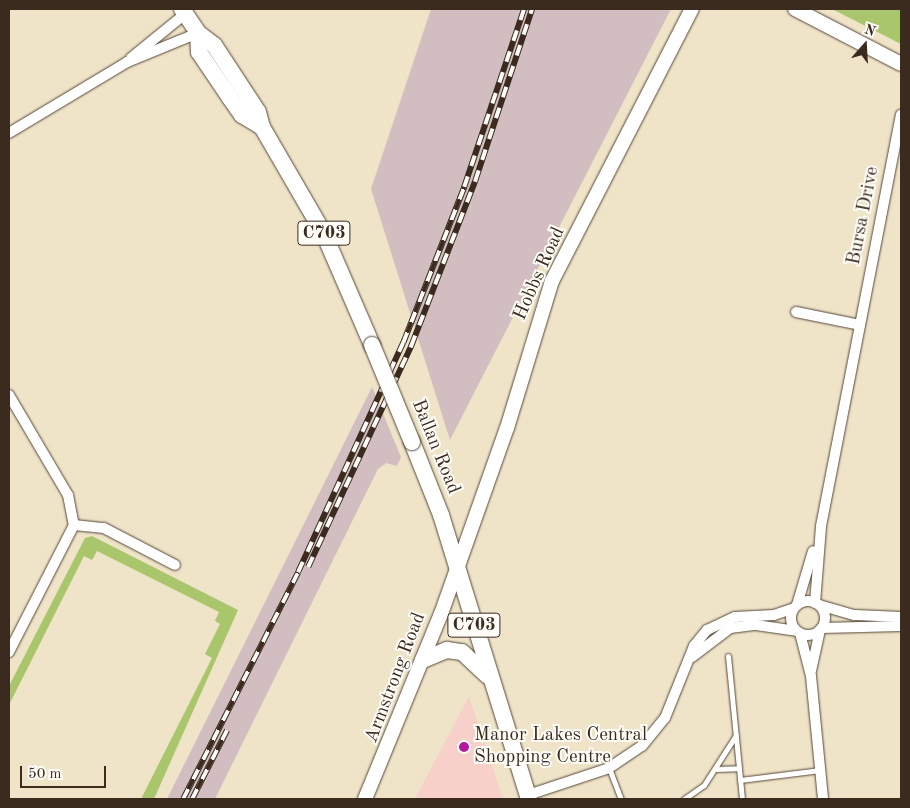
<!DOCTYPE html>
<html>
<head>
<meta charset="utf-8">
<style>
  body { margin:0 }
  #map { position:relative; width:910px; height:808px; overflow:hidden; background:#efe4c8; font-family:"Old Standard TT",serif }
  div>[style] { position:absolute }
  .built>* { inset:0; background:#f7d0c9 }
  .industrial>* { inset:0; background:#d2bec1 }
  .green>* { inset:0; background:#aac66d }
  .roads { filter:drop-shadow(0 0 1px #564638) drop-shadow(0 0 1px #564638) }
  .lane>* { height:5px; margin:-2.5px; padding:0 2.5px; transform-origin:2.5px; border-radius:2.5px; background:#fff }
  .street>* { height:10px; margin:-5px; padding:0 5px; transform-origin:5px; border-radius:5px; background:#fff }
  .street>.ring { margin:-5px; padding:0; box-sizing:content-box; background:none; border:10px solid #fff; border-radius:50% }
  .secondary>* { height:14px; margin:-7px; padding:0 7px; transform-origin:7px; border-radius:7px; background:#fff }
  .primary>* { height:16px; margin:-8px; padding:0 8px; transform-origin:8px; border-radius:8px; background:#fff }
  .rail>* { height:5.5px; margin-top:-2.75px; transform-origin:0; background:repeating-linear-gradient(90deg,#fdfcf7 0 11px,#3b2a1e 0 22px); box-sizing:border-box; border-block:1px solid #3b2a1e }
  .bridges { filter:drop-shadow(0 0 1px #564638) drop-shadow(0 0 1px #564638) }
  .primary-bridge>* { height:16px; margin:-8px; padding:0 8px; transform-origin:8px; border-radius:8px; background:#fff }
  .dots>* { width:14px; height:14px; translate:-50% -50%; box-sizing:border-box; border:2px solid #fdfcf7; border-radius:50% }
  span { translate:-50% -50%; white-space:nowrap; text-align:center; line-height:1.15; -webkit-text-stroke:4px #fdfcf7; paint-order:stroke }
  .shield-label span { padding:1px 4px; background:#fdfcf7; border:1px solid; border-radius:4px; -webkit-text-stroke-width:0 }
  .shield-label { font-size:18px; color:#3b2a1e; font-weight:700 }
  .street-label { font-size:19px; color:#3b2a1e }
  .poi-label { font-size:19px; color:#3b2a1e }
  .left { translate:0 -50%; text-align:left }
  .frame { position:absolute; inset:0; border:10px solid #3b2a1e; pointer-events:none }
  .north { position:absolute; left:840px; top:20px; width:50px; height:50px; -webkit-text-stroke:4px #fdfcf7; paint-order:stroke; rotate:19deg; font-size:14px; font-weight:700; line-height:20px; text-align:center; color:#3b2a1e }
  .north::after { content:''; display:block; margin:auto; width:18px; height:22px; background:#3b2a1e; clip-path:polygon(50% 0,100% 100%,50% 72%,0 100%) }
  .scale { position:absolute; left:20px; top:766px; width:86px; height:22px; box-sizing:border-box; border:2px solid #3b2a1e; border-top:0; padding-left:6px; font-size:15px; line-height:18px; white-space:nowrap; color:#3b2a1e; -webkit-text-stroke:4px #fdfcf7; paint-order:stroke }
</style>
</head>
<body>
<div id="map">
  <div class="built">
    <div style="clip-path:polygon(469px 696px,503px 799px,415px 799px)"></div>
  </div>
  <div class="industrial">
    <div style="clip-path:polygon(431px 9px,671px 9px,450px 440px,371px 189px)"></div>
    <div style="clip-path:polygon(372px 387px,401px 457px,397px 466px,386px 463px,378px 469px,215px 799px,167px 799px)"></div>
  </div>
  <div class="green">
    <div style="clip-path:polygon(832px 9px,901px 9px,901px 44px)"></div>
    <div style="clip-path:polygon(92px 536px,238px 610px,154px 799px,141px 799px,212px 658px,205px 654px,220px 624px,215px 621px,219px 612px,97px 551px,92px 560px,84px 556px,9px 705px,9px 686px,85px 538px)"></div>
  </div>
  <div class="roads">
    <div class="lane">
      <div style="left:728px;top:656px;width:144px;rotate:84.4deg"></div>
      <div style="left:609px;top:768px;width:33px;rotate:69deg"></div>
      <div style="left:715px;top:769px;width:24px;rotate:-2deg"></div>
      <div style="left:740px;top:780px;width:81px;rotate:-7.1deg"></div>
      <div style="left:684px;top:799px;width:24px;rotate:-35deg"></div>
      <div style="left:704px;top:785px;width:59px;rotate:-57.4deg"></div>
    </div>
    <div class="street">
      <div style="left:131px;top:58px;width:70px;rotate:-39.2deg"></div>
      <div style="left:9px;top:133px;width:138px;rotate:-31deg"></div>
      <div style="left:127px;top:62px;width:77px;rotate:-22.2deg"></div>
      <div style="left:796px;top:312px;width:65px;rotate:11.5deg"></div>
      <div style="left:9px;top:395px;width:116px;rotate:59.5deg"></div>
      <div style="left:68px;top:495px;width:31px;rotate:79deg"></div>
      <div style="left:74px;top:525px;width:143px;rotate:117.1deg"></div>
      <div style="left:74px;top:525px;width:30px;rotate:6deg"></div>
      <div style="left:104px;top:528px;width:80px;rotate:27.5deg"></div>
      <div class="ring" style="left:791px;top:601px;width:24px;height:24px"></div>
      <div style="left:815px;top:603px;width:77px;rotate:-85.5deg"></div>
      <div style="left:821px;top:526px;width:419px;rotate:-79deg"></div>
      <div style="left:797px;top:605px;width:56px;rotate:-73.5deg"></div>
      <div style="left:819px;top:605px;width:37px;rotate:16deg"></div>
      <div style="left:855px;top:615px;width:46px;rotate:2.5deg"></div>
      <div style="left:822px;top:628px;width:79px;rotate:-1.5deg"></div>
      <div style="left:800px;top:633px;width:44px;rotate:75.7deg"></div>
      <div style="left:811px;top:676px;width:124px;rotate:84.4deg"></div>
      <div style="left:692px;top:657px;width:48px;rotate:-37.3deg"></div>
      <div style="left:730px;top:628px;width:26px;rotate:-7deg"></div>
      <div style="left:756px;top:625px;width:41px;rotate:8.3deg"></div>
      <div style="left:811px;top:671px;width:42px;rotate:-77.6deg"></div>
      <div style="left:528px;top:795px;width:85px;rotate:-18.4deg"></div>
      <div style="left:609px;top:768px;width:40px;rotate:-34deg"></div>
      <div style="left:642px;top:746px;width:36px;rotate:-51deg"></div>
      <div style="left:665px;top:718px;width:78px;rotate:-68.1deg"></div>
      <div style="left:694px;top:646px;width:21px;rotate:-51deg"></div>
      <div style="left:707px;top:630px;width:31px;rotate:-25deg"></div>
      <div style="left:735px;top:617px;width:39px;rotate:-3deg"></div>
      <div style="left:774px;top:615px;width:21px;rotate:-19deg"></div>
    </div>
    <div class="secondary">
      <div style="left:795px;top:9px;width:119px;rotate:27.4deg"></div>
      <div style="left:365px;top:799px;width:200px;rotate:-67.7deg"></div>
      <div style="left:441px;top:614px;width:197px;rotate:-70.5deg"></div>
      <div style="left:507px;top:428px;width:154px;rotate:-73deg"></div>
      <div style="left:552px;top:281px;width:306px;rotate:-62.8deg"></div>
    </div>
    <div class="primary">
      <div style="left:182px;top:9px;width:29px;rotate:56deg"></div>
      <div style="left:198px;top:33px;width:20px;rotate:37deg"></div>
      <div style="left:214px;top:45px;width:80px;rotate:56.7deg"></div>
      <div style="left:258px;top:112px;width:16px;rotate:75deg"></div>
      <div style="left:262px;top:127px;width:124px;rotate:59.9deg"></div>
      <div style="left:324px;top:234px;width:121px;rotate:66.6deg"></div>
      <div style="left:198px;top:33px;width:19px;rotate:87deg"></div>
      <div style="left:199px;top:52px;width:55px;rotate:56deg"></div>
      <div style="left:230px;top:98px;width:21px;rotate:55deg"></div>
      <div style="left:242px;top:115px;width:23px;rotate:31deg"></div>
      <div style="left:412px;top:442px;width:79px;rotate:68.3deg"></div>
      <div style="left:441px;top:515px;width:297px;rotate:72.8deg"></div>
      <div style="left:423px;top:660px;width:26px;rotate:-23deg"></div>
      <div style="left:447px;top:650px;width:15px;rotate:8deg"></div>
      <div style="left:462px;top:652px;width:35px;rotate:43deg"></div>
    </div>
  </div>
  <div class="rail">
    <div style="left:308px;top:567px;width:244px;rotate:-65deg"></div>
    <div style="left:411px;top:346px;width:177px;rotate:-68.8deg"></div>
    <div style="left:475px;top:181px;width:181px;rotate:-71.7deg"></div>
    <div style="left:183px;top:799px;width:254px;rotate:-63.1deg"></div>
    <div style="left:298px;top:572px;width:252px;rotate:-65.4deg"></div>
    <div style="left:403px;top:343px;width:168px;rotate:-68.6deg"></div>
    <div style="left:464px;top:187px;width:188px;rotate:-71.4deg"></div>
    <div style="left:192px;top:799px;width:77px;rotate:-63.1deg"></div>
  </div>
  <div class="bridges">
    <div class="primary-bridge">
      <div style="left:372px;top:345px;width:105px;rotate:67.6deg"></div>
    </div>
  </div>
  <div class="dots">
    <div style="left:464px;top:747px;background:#b5179e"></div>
  </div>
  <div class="shield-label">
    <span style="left:324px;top:233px">C703</span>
    <span style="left:474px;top:625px">C703</span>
  </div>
  <div class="street-label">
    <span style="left:864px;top:216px;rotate:-79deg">Bursa Drive</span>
    <span style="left:540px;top:274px;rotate:-66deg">Hobbs Road</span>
    <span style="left:435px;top:447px;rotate:68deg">Ballan Road</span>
    <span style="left:396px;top:678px;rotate:-69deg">Armstrong Road</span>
  </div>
  <div class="poi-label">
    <span class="left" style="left:474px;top:747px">Manor Lakes Central<br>Shopping Centre</span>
  </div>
  <div class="frame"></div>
  <div class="north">N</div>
  <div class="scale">50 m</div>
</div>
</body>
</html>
